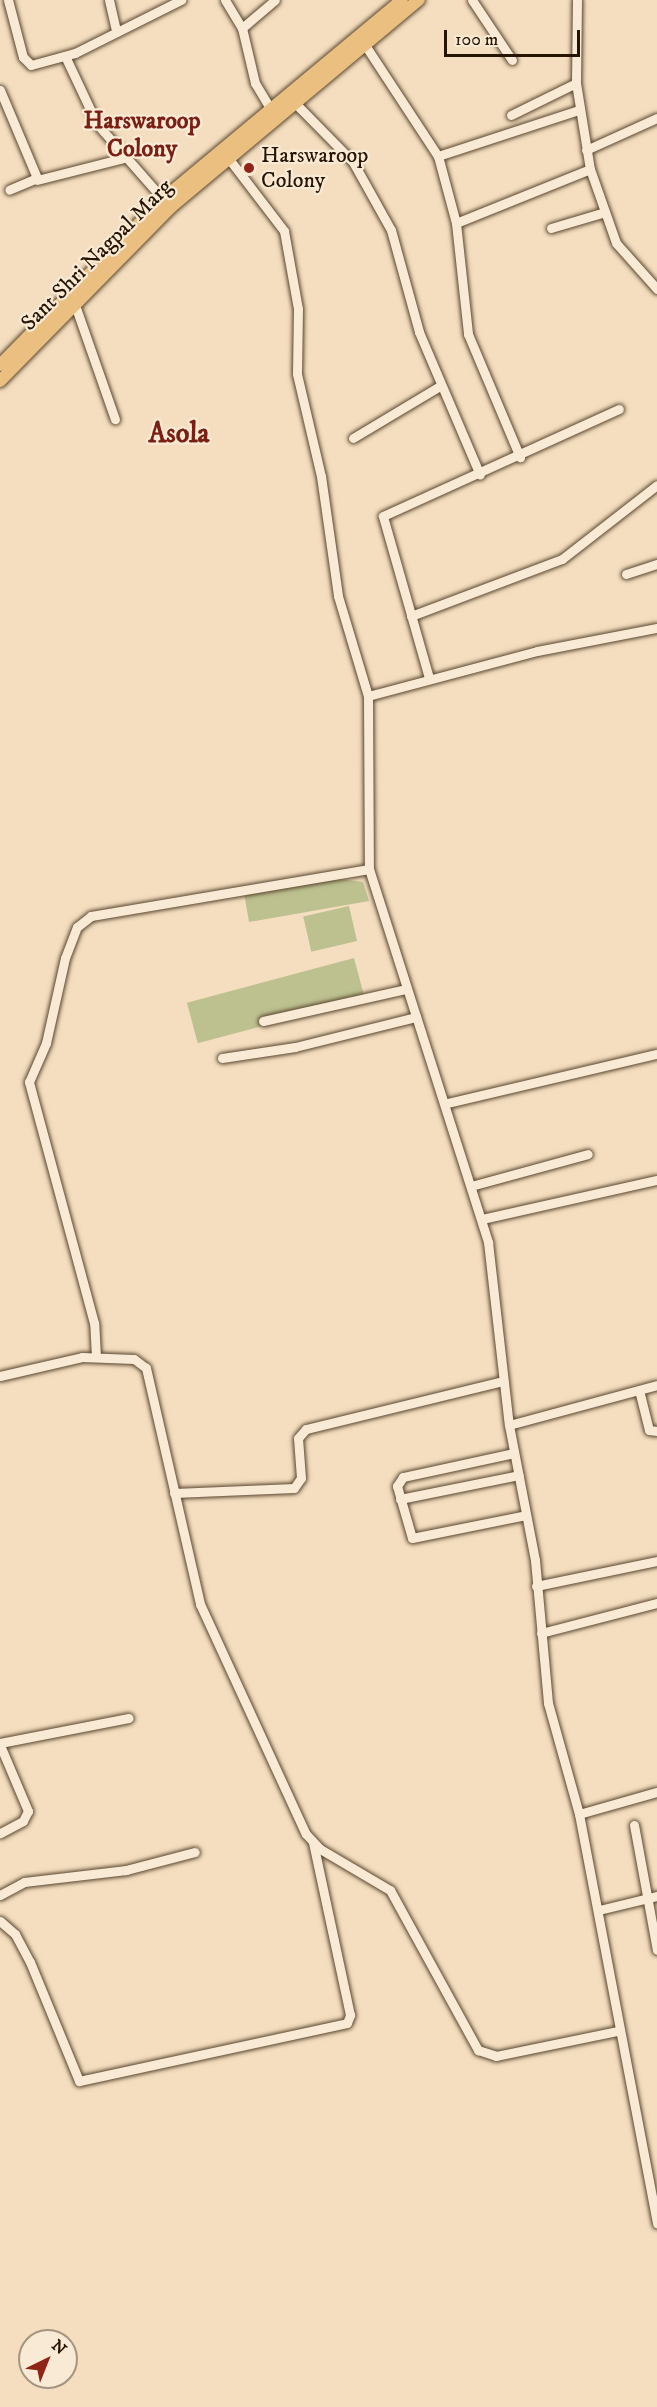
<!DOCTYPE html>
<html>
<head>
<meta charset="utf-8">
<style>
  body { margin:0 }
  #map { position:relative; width:657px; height:2407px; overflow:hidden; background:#f4debf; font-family:"IM FELL DW Pica",serif }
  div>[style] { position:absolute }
  .green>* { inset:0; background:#bdc190; transform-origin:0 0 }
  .roads { filter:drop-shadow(0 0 2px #5a4630) drop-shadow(0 0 2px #5a4630) }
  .minor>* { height:9px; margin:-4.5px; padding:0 4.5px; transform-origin:4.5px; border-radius:4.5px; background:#f8ead5 }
  .major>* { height:12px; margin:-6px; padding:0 6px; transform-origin:6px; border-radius:6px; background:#eabf80 }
  .dots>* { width:16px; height:16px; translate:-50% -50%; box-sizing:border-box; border:3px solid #f8ead5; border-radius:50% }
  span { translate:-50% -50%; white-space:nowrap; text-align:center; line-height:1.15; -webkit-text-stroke:4.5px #f8ead5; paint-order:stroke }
  .poi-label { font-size:22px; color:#261400 }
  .left { translate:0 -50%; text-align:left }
  .street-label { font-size:22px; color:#261400 }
  .neighbourhood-label { font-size:24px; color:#7a1f14; font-weight:700 }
  .district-label { font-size:28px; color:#7a1f14; font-weight:700 }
  .north { position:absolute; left:18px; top:2329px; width:60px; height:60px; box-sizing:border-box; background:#f8ead5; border:2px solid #a49480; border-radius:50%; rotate:43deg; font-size:16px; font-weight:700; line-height:24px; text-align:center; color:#261400 }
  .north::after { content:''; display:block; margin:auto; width:21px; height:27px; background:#8f2418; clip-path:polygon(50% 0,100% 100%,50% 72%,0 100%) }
  .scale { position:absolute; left:444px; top:30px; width:136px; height:27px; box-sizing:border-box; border:3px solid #261400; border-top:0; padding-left:8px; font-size:18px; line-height:21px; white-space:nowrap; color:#261400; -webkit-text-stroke:4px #f8ead5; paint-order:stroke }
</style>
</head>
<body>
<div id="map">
  <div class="green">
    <div style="clip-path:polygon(331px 878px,363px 882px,369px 901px,249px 922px,244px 893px)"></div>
    <div style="left:349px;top:906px;width:36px;height:47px;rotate:77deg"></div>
    <div style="left:354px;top:958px;width:42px;height:173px;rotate:75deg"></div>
  </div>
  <div class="roads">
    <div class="minor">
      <div style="left:8px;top:0;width:59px;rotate:75.3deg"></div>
      <div style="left:23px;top:57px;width:11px;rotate:45deg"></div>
      <div style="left:31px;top:65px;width:46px;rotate:-15.3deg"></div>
      <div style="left:75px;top:53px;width:119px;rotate:-26.6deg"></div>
      <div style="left:109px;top:0;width:32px;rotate:77deg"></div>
      <div style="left:225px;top:0;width:33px;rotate:59deg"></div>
      <div style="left:242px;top:28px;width:57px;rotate:76.7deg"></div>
      <div style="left:255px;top:83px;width:31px;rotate:59deg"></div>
      <div style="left:472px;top:0;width:72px;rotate:56.3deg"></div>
      <div style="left:577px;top:0;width:83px;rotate:90.7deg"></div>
      <div style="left:576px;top:83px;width:87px;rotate:80.8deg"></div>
      <div style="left:590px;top:169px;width:78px;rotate:70.6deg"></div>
      <div style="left:616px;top:243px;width:62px;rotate:48.3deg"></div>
      <div style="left:242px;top:28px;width:43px;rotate:-40.3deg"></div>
      <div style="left:365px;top:45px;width:133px;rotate:56.7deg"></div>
      <div style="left:438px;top:156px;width:69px;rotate:75deg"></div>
      <div style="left:456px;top:223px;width:112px;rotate:83.8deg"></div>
      <div style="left:468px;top:334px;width:134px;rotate:67.1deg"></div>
      <div style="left:65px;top:56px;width:75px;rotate:64.8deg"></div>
      <div style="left:97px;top:124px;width:100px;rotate:48.7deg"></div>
      <div style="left:0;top:90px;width:95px;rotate:67.2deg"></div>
      <div style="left:37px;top:178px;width:30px;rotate:157deg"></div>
      <div style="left:295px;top:103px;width:83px;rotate:45.5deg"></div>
      <div style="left:353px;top:162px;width:78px;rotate:60.8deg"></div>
      <div style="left:391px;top:230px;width:106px;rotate:74.6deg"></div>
      <div style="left:419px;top:332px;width:155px;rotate:66.9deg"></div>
      <div style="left:511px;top:115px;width:72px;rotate:-26.2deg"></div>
      <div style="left:586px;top:150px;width:78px;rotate:-24.3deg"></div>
      <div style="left:438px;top:156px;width:148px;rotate:-18.1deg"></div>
      <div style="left:229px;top:159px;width:91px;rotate:52.6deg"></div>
      <div style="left:284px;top:231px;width:79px;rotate:79.8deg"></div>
      <div style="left:298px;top:309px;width:65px;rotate:90.9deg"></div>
      <div style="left:297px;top:374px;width:105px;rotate:76.8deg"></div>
      <div style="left:321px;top:476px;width:121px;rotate:81.9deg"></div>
      <div style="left:338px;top:596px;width:104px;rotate:73.3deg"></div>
      <div style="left:368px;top:696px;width:173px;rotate:89.7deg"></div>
      <div style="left:37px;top:180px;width:90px;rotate:-14.2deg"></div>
      <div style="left:456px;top:223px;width:144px;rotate:-21.9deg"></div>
      <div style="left:551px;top:228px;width:56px;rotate:-16.5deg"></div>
      <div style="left:75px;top:305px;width:121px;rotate:70.7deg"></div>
      <div style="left:353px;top:438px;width:101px;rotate:-30.9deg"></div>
      <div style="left:626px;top:574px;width:33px;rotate:-18deg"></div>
      <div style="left:411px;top:616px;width:161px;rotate:-20.7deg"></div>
      <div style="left:562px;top:559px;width:120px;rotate:-37.9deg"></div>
      <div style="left:429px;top:678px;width:168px;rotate:-105.9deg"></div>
      <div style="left:383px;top:516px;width:259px;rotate:-24.4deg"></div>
      <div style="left:368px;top:696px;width:175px;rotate:-14.9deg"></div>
      <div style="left:537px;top:651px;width:122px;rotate:-10.9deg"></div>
      <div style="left:263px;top:1021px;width:147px;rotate:-12.6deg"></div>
      <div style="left:222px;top:1058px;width:74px;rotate:-8.6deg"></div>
      <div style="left:295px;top:1047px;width:125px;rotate:-13.9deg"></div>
      <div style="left:447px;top:1103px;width:215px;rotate:-13.2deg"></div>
      <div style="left:471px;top:1186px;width:121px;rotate:-15.3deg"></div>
      <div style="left:482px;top:1219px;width:179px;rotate:-12.6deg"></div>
      <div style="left:96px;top:1357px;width:34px;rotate:-93deg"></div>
      <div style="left:94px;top:1323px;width:250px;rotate:-105.1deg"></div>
      <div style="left:29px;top:1082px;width:43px;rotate:-66.4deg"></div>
      <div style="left:46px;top:1043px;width:87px;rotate:-77.4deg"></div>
      <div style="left:65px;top:958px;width:33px;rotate:-69deg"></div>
      <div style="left:77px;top:927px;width:18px;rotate:-38deg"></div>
      <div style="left:91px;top:916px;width:282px;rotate:-9.6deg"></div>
      <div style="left:369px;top:869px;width:392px;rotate:72.3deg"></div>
      <div style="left:488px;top:1242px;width:184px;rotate:83.5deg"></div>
      <div style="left:509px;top:1425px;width:137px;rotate:79.1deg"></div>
      <div style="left:535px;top:1560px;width:144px;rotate:84.8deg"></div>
      <div style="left:548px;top:1703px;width:115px;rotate:74.4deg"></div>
      <div style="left:579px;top:1814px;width:417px;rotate:79.2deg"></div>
      <div style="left:0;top:1376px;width:84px;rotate:-13deg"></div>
      <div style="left:82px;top:1357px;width:52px;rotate:2.2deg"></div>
      <div style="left:134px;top:1359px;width:15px;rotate:37deg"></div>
      <div style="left:146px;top:1368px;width:242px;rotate:77.1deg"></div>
      <div style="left:200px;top:1604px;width:253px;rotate:65.3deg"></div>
      <div style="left:306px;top:1834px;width:21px;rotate:47deg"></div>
      <div style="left:320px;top:1849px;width:81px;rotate:30.4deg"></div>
      <div style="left:390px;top:1890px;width:183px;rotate:61.2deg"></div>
      <div style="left:478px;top:2050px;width:19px;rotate:18deg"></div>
      <div style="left:496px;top:2056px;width:125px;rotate:-11.6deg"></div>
      <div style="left:639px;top:1390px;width:41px;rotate:76deg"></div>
      <div style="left:649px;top:1430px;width:8px;rotate:7deg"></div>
      <div style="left:509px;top:1425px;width:153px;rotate:-15.1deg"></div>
      <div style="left:514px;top:1453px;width:114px;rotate:167.8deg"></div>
      <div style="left:403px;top:1477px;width:11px;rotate:124deg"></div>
      <div style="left:397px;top:1486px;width:54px;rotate:73.9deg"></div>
      <div style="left:412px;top:1538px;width:116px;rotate:-11.4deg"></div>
      <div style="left:174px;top:1493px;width:120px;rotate:-2.4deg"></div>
      <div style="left:294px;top:1488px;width:12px;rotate:-55deg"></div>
      <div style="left:301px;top:1478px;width:40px;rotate:-94.3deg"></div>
      <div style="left:298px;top:1438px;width:12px;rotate:-48deg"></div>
      <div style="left:306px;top:1429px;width:203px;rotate:-13.7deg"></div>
      <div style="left:400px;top:1499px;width:121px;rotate:-11.4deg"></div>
      <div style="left:536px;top:1586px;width:124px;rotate:-11.7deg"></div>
      <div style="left:541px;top:1633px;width:120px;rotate:-14.5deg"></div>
      <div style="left:0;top:1743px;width:131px;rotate:-11deg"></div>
      <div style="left:0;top:1745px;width:72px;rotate:67deg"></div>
      <div style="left:28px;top:1811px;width:11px;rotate:117deg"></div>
      <div style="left:23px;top:1821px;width:26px;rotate:152deg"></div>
      <div style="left:579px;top:1814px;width:81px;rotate:-15.8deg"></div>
      <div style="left:634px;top:1825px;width:127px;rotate:79.6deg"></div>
      <div style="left:0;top:1895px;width:27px;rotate:-28deg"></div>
      <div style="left:24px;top:1882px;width:103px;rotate:-6.7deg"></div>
      <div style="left:126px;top:1870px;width:71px;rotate:-14.6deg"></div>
      <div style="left:599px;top:1910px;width:60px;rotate:-13.6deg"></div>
      <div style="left:0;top:1921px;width:20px;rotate:41deg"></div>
      <div style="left:15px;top:1934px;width:32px;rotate:62deg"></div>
      <div style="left:30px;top:1962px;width:129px;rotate:67.6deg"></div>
      <div style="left:79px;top:2081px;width:274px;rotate:-12.2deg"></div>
      <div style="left:347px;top:2023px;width:9px;rotate:-69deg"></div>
      <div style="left:350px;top:2015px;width:176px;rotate:-102.1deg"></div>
    </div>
    <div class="major">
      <div style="left:0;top:365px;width:233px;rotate:-45.5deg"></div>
      <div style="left:163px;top:199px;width:311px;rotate:-39.8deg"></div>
      <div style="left:0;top:381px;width:244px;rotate:-45.5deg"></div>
      <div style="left:171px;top:207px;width:323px;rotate:-39.9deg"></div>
    </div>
  </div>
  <div class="dots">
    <div style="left:249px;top:168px;background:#8f2418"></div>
  </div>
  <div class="poi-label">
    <span class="left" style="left:261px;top:168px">Harswaroop<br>Colony</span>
  </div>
  <div class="street-label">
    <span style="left:97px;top:255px;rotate:-45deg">Sant Shri Nagpal Marg</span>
  </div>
  <div class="neighbourhood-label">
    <span style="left:142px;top:136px">Harswaroop<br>Colony</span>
  </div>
  <div class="district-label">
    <span style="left:179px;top:434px">Asola</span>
  </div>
  <div class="north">N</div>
  <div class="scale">100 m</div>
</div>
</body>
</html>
